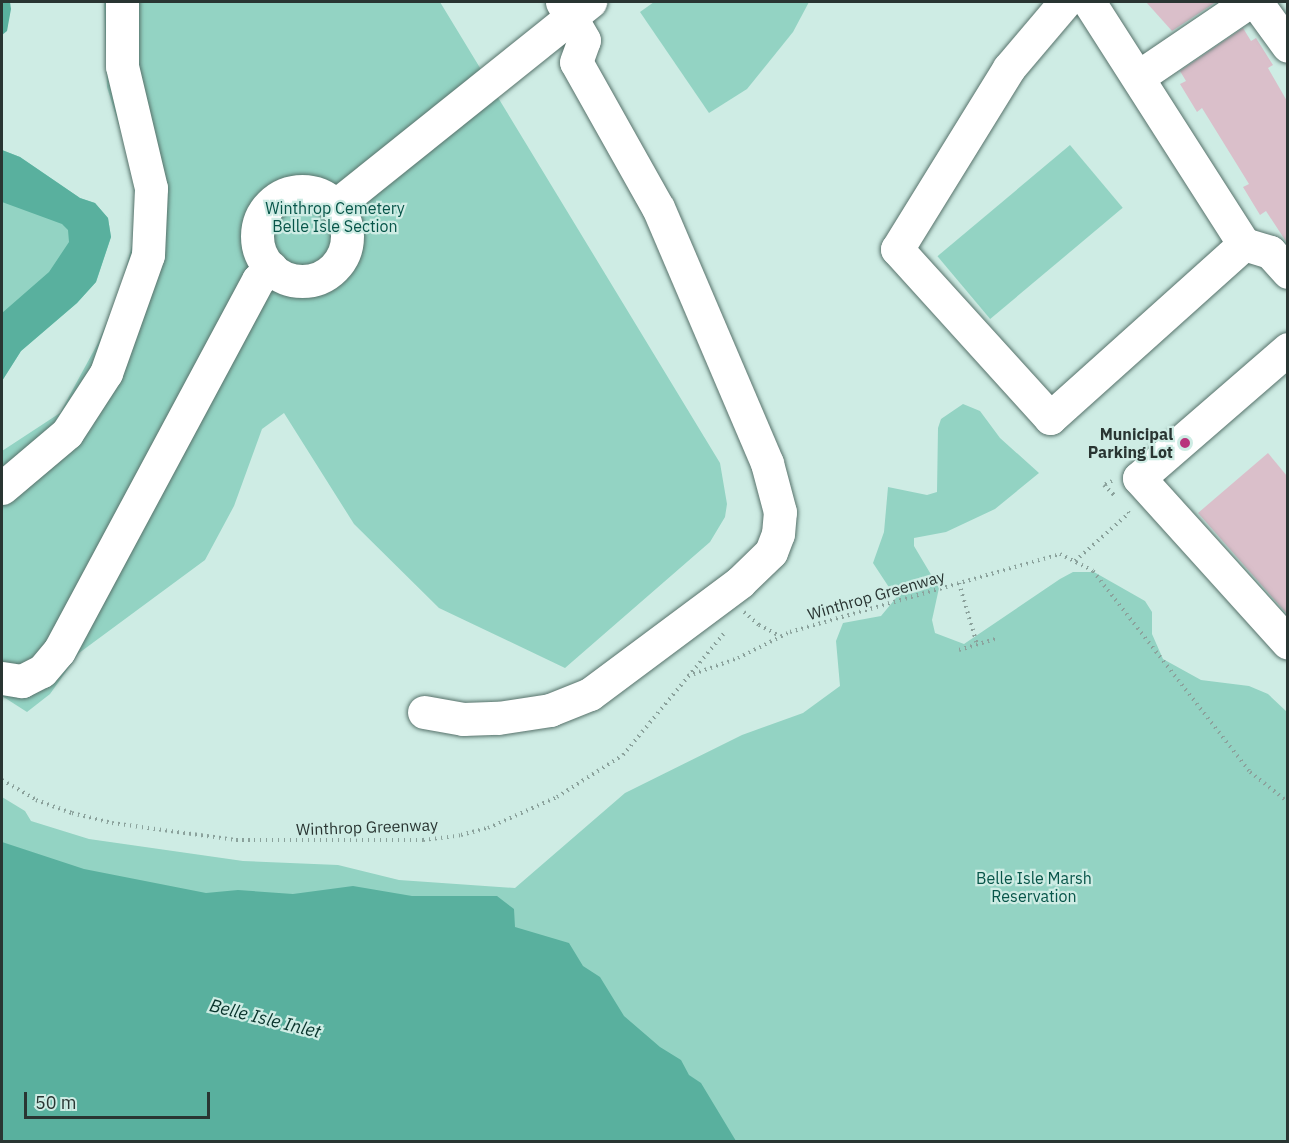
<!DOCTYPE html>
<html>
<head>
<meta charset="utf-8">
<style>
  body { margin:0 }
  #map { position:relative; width:1289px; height:1143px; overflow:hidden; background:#ceece4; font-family:"IBM Plex Sans",sans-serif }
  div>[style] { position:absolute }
  .green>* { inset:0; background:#93d3c3; transform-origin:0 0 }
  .water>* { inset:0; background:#59b09e }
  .building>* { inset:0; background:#dabfca }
  .path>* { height:4px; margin-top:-2px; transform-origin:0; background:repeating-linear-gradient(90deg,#8ba29c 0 1.5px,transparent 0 6px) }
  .roads { filter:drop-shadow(0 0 2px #57726b) drop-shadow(0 0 2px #57726b) }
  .minor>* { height:33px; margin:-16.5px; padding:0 16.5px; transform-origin:16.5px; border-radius:16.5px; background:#fff }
  .minor>.ring { margin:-16.5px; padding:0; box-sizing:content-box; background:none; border:33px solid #fff; border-radius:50% }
  .dots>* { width:16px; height:16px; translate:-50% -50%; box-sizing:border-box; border:3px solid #ceece4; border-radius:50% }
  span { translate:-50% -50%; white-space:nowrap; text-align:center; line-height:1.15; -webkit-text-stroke:4.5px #ceece4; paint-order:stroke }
  .park-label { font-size:16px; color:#075549 }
  .poi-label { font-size:16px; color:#293532; font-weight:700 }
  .right { translate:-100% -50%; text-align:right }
  .street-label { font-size:16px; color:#293532 }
  .water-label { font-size:18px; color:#09342c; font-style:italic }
  .frame { position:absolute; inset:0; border:3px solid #293532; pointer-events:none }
  .scale { position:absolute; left:24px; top:1092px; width:186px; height:27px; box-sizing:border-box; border:3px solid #293532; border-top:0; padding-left:8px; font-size:18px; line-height:21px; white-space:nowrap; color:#293532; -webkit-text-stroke:4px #ceece4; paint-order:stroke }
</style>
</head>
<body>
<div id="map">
  <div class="green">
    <div style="clip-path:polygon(104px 2px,440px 2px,720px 463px,727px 504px,725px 517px,710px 542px,565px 668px,439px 608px,354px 524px,284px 413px,262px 429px,234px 506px,205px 560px,79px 653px,50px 694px,27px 712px,2px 696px,2px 451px,60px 413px,98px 343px,120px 291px,132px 245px,135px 196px,131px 164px,107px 87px)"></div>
    <div style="clip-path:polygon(654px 2px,809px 2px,793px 32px,747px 89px,709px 113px,640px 12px)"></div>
    <div style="left:1070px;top:145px;width:82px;height:173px;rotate:50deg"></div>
    <div style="clip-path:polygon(2px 150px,20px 157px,80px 198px,95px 203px,108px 218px,111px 237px,96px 282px,77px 303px,21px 351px,2px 381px)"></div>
    <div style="clip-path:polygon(963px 404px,980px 411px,1000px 438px,1039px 473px,995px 509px,946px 532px,914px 538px,914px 546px,939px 588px,932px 620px,935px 633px,964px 644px,1060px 579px,1073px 572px,1094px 572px,1145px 601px,1152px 612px,1152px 634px,1163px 659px,1201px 680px,1249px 686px,1268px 694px,1287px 712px,1287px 1141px,2px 1141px,2px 797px,25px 811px,31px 821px,89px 839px,243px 861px,338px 865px,399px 880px,515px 888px,625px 793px,742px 735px,803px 713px,840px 686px,836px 641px,843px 623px,881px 616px,896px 598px,873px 563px,884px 532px,888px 487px,927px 495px,937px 492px,938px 428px,941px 419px)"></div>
  </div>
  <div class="water">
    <div style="clip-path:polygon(2px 2px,10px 2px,11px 9px,7px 31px,2px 35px)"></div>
    <div style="clip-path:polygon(2px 150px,20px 157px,80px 198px,95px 203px,108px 218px,111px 237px,96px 282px,77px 303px,21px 351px,2px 381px,2px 313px,49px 272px,69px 242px,68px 230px,62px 224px,2px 202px)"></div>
    <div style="clip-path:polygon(2px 842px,84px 869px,206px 893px,238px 890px,293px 894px,353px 886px,412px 896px,497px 896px,514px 909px,515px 927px,569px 943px,583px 966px,600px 977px,624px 1016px,660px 1047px,681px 1060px,689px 1075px,701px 1083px,736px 1141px,2px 1141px)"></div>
  </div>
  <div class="building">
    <div style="clip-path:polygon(1146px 2px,1216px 2px,1172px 31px)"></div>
    <div style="clip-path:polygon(1243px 28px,1251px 41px,1256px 38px,1273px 65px,1268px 68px,1287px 101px,1287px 243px,1266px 211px,1260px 215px,1243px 187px,1249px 184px,1202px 108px,1197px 112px,1180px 84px,1186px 81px,1180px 71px)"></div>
    <div style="clip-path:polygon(1268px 453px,1287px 476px,1287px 614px,1198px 513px)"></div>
  </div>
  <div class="path">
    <div style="left:1112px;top:481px;width:9px;rotate:153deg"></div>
    <div style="left:1104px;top:485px;width:17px;rotate:45deg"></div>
    <div style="left:1075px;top:561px;width:72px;rotate:-41.6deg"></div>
    <div style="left:1129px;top:513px;width:4px;rotate:-124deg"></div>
    <div style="left:959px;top:583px;width:64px;rotate:73.6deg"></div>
    <div style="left:744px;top:612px;width:20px;rotate:41deg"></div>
    <div style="left:759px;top:625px;width:24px;rotate:28deg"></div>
    <div style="left:959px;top:650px;width:38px;rotate:-17deg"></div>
    <div style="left:688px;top:676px;width:53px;rotate:-19.8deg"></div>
    <div style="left:738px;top:658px;width:58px;rotate:-26.6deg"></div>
    <div style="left:790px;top:632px;width:281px;rotate:-16.1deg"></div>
    <div style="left:1060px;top:554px;width:37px;rotate:27deg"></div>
    <div style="left:1093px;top:571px;width:255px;rotate:52deg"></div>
    <div style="left:1250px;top:772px;width:48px;rotate:38.3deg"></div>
    <div style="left:2px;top:780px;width:39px;rotate:30deg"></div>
    <div style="left:36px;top:800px;width:38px;rotate:20deg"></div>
    <div style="left:72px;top:813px;width:41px;rotate:14deg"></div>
    <div style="left:112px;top:823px;width:125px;rotate:7.8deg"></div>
    <div style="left:236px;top:840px;width:187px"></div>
    <div style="left:423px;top:840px;width:38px;rotate:-7deg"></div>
    <div style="left:461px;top:835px;width:28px;rotate:-15deg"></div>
    <div style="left:488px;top:828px;width:76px;rotate:-24.2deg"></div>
    <div style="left:557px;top:797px;width:78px;rotate:-32.5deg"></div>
    <div style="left:623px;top:755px;width:160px;rotate:-50.3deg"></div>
  </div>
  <div class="roads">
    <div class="minor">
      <div style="left:1065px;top:2px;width:87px;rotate:130.3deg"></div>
      <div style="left:1009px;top:68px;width:213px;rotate:121.7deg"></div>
      <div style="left:897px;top:249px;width:228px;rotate:47.8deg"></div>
      <div style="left:1050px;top:418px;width:261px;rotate:-41.9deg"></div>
      <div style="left:1089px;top:2px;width:287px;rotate:57.4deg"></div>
      <div style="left:1244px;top:244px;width:27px;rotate:17deg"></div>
      <div style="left:1270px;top:252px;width:27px;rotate:48deg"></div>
      <div style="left:1138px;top:77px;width:132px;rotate:-34.2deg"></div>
      <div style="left:1247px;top:3px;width:12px;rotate:14deg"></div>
      <div style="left:1259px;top:6px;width:49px;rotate:54.1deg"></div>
      <div class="ring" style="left:257px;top:191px;width:57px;height:57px"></div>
      <div style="left:335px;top:206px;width:327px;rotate:-38.7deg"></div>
      <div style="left:1288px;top:349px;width:197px;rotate:139.1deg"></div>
      <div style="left:1139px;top:478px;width:222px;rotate:47.9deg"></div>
      <div style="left:2px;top:488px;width:85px;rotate:-40.2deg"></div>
      <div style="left:67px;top:433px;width:72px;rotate:-57deg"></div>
      <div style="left:106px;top:373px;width:125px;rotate:-70.4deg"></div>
      <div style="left:148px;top:255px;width:67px;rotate:-87.4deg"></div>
      <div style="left:151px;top:188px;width:125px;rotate:-103.4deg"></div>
      <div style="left:122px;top:66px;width:64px;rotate:-90deg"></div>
      <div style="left:2px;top:678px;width:20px;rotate:9deg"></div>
      <div style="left:22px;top:681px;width:22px;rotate:-27deg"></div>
      <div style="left:42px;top:671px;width:26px;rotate:-50deg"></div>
      <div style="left:59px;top:651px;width:421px;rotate:-61.8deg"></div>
      <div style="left:258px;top:280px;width:18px;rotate:-43deg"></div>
      <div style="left:424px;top:712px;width:40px;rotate:10deg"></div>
      <div style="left:463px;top:719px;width:35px;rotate:-2deg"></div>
      <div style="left:498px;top:718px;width:53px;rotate:-8.7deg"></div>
      <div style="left:550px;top:710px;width:43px;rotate:-21.8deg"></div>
      <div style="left:590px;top:694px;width:187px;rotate:-36.7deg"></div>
      <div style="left:740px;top:582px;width:43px;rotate:-44.1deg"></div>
      <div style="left:771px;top:552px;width:19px;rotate:-69deg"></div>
      <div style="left:778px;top:534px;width:22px;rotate:-85deg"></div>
      <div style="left:780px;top:512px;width:51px;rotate:-104.9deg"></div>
      <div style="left:767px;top:463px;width:277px;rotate:-113.1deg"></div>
      <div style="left:658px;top:208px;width:167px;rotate:-119.3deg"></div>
      <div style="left:576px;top:62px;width:23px;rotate:-70deg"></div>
      <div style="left:584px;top:40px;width:44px;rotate:-120.1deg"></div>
    </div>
  </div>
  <div class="dots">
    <div style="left:1185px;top:443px;background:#b8347b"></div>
  </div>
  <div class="park-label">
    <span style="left:335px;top:217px">Winthrop Cemetery<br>Belle Isle Section</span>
    <span style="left:1034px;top:887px">Belle Isle Marsh<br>Reservation</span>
  </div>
  <div class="poi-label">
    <span class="right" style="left:1173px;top:443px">Municipal<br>Parking Lot</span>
  </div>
  <div class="street-label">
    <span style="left:876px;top:595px;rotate:-16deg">Winthrop Greenway</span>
    <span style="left:367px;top:827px;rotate:-2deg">Winthrop Greenway</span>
  </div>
  <div class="water-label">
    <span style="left:265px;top:1019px;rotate:14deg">Belle Isle Inlet</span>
  </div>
  <div class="frame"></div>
  <div class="scale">50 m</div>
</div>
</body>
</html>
